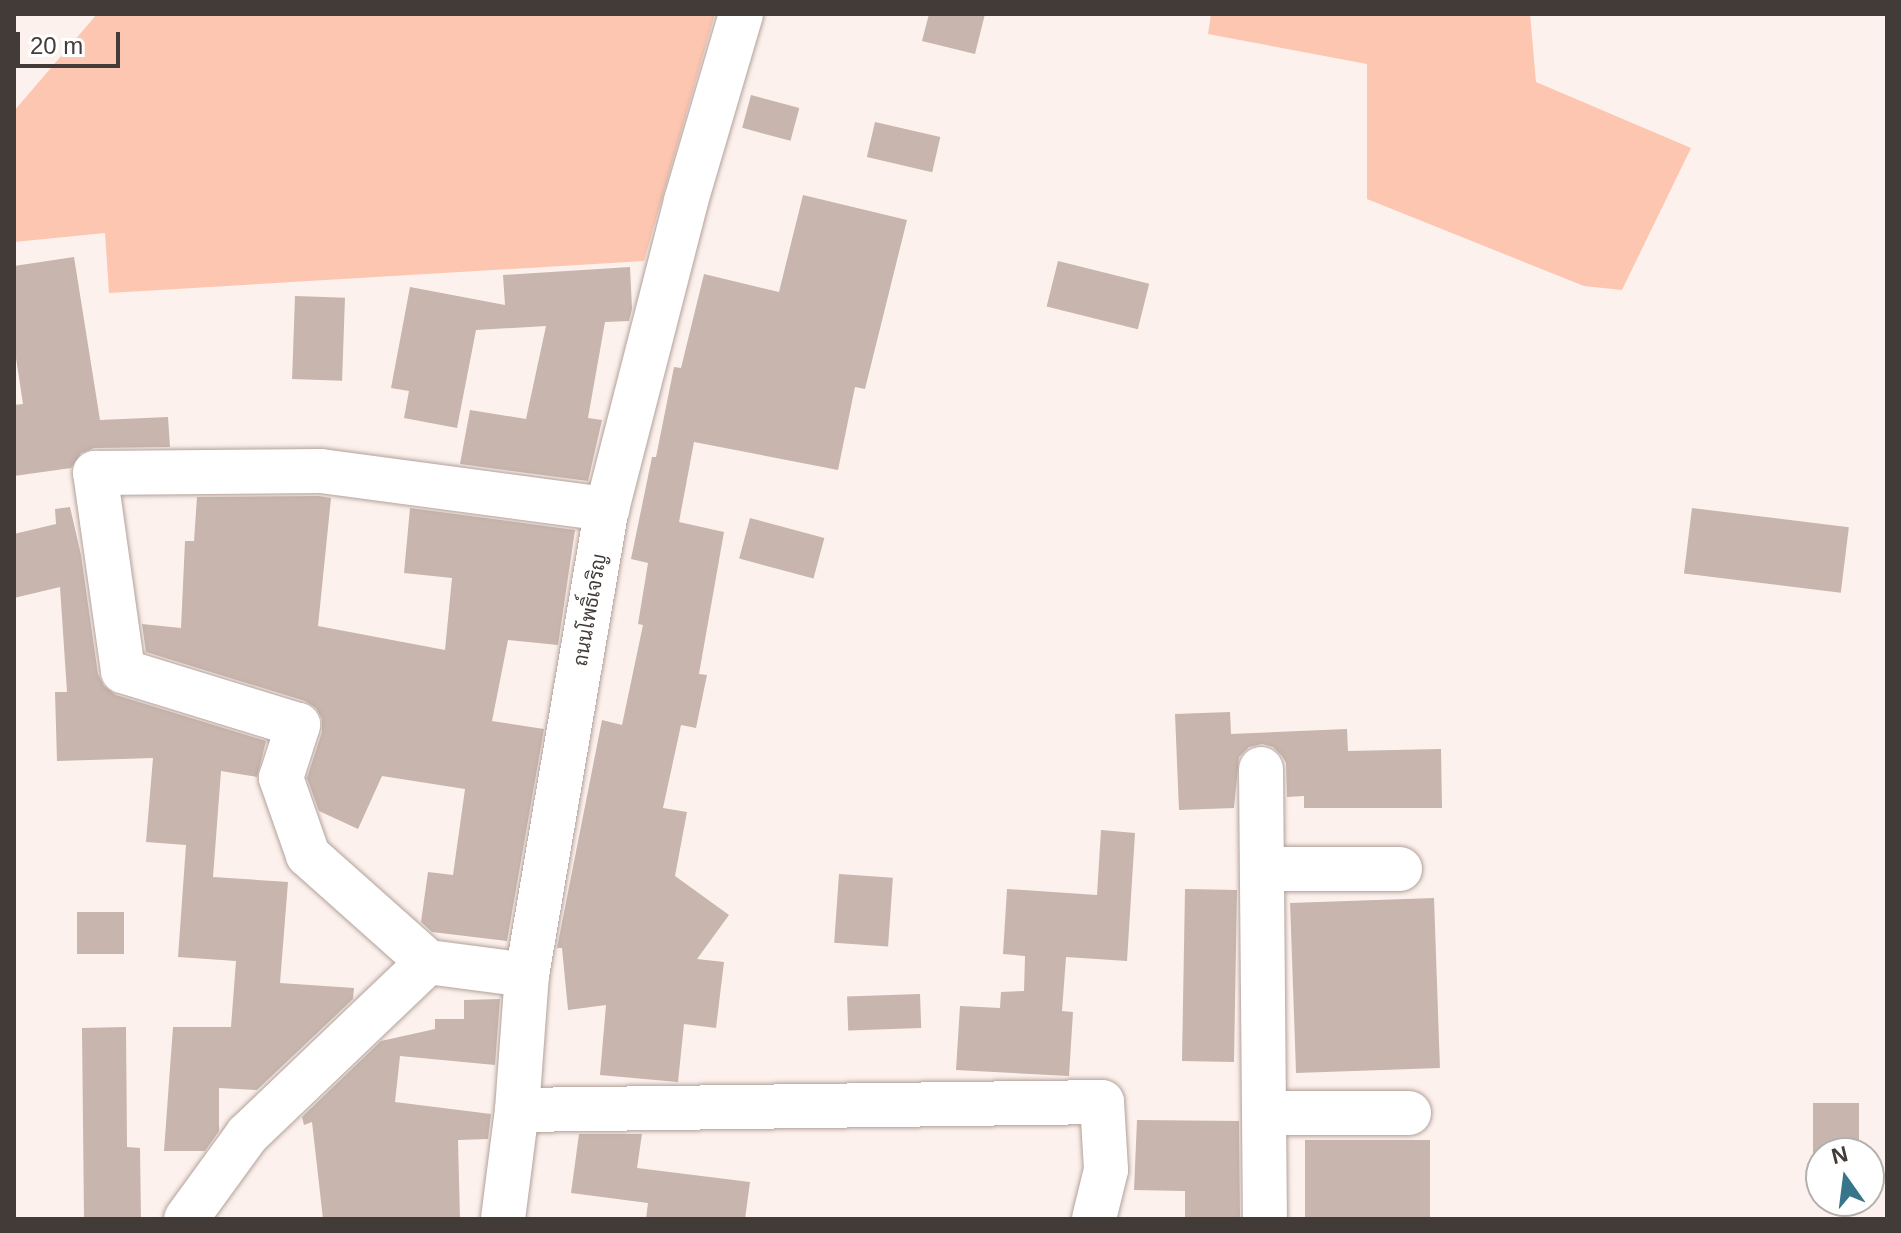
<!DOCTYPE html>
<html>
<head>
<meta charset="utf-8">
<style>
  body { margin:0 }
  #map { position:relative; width:1901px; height:1233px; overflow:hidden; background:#fdf1ed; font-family:Helvetica,Sarabun,sans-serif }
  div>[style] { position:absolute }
  .green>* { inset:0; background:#fcc6b1 }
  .building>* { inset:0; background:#c7b5ae; transform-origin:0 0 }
  .roads { filter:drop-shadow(0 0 2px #b2a19a) drop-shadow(0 0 2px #b2a19a) }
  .minor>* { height:44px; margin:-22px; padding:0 22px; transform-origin:22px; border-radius:22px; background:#fff }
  span { translate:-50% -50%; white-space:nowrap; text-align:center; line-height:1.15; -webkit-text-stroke:7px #fff; paint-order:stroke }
  .street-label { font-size:20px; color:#423b38 }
  .frame { position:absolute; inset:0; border:16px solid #423b38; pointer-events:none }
  .north { position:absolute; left:1805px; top:1137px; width:80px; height:80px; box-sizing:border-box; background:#fff; border:2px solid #b3b1af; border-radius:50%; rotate:346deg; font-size:22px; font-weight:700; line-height:32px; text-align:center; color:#423b38 }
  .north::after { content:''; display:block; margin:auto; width:28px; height:36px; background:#36758a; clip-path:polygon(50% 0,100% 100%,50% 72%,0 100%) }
  .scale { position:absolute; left:16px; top:32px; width:104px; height:36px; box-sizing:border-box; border:4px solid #423b38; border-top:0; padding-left:10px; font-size:24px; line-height:28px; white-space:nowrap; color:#423b38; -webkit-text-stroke:6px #fff; paint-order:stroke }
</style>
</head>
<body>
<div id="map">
  <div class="green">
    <div style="clip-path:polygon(97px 14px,715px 14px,644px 261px,109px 293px,105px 233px,14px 242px,14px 111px)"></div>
    <div style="clip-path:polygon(1211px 14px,1530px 14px,1536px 82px,1691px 148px,1622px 290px,1584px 286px,1367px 199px,1367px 64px,1208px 34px)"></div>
  </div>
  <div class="building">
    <div style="clip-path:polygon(929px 14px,985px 14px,975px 54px,922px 41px)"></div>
    <div style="left:751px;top:95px;width:50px;height:34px;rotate:15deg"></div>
    <div style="left:875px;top:122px;width:67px;height:36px;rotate:13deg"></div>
    <div style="clip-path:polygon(803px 195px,907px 220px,865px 389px,855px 387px,838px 470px,694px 442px,679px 522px,724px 532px,699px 674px,707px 675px,696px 728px,681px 725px,663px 808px,687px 812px,675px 876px,729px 915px,697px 959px,724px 962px,716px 1028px,684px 1024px,678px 1082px,600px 1075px,606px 1005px,568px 1010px,562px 948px,557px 948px,602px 720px,622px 725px,643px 625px,638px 624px,648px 563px,631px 559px,652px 457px,656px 457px,674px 367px,681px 368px,704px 274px,779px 292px)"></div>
    <div style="clip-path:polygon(74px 257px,100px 420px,168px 417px,170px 447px,94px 448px,81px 453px,71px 468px,14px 476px,14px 405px,23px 404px,14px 345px,14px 266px)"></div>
    <div style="left:1058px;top:261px;width:94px;height:47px;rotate:14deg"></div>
    <div style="clip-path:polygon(630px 267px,632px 309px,629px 321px,605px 322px,588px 418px,602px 420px,588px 481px,460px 464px,470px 410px,526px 419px,546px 326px,476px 330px,457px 428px,404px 418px,409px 391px,391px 388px,410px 287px,505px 305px,503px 275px)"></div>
    <div style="left:295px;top:296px;width:50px;height:83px;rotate:2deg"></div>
    <div style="clip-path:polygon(319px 496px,331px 498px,318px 626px,445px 650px,452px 578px,404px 573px,410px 508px,575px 530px,558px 645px,508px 640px,492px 721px,544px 729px,507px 941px,432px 932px,421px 922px,428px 872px,453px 875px,465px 789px,382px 776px,358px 829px,319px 811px,307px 778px,322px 732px,322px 719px,316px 708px,305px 701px,146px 652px,142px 624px,181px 628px,185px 541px,194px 541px,197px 497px)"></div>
    <div style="clip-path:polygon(70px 507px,81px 555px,98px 674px,104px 686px,116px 695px,266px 741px,257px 777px,221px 771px,213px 877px,288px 882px,280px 983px,354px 988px,353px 999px,257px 1090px,219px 1088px,219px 1131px,205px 1151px,164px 1151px,173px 1027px,231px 1027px,236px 961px,178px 957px,186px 845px,146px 842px,153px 758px,57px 761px,55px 692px,67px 692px,60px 587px,14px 598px,14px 534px,56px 524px,55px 509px)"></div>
    <div style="left:1692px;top:508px;width:158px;height:66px;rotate:7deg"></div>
    <div style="left:750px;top:518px;width:77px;height:42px;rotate:15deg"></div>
    <div style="clip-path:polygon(1230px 712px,1231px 734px,1347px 729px,1348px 751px,1441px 749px,1442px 808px,1304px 808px,1304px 796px,1287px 797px,1286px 763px,1282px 756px,1273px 747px,1262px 744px,1249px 747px,1239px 757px,1234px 808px,1179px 810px,1175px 714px)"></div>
    <div style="clip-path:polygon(1101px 830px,1135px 833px,1127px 961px,1066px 957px,1062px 1011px,1073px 1012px,1069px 1076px,956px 1070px,960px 1006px,1000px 1008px,1001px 992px,1024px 991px,1025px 956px,1003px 954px,1007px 889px,1097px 895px)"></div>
    <div style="left:839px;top:874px;width:54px;height:69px;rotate:4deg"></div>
    <div style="left:1185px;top:889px;width:52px;height:172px;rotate:1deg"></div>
    <div style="left:1434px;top:898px;width:170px;height:144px;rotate:88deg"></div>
    <div style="left:77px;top:912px;width:47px;height:42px"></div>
    <div style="left:920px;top:994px;width:34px;height:73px;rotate:88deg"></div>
    <div style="clip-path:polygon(500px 999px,495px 1065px,400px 1056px,395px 1102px,491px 1114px,488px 1139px,458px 1140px,460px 1219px,323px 1219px,312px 1122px,304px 1125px,302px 1117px,381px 1041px,435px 1029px,435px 1019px,464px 1019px,464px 1000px)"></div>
    <div style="clip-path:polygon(126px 1027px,127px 1147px,140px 1148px,141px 1219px,84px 1219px,82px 1028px)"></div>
    <div style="left:1813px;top:1103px;width:46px;height:50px"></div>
    <div style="clip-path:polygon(1137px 1120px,1239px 1121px,1240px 1219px,1185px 1219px,1185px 1191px,1134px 1190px)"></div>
    <div style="clip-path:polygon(579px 1134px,642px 1134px,637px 1168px,750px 1182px,745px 1219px,646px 1219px,648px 1203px,571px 1193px)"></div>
    <div style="left:1430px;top:1140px;width:79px;height:125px;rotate:90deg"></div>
  </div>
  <div class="roads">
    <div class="minor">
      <div style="left:1261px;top:769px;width:450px;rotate:89.5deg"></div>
      <div style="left:1262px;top:869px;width:138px"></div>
      <div style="left:428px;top:962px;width:161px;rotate:-138.3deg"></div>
      <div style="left:308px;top:855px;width:82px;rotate:-109.3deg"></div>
      <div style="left:281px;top:778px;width:56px;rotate:-72.2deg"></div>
      <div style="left:298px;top:725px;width:183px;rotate:-162.9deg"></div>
      <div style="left:123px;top:671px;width:200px;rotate:-98deg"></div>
      <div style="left:95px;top:473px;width:226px;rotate:-0.5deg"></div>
      <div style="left:321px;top:471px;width:289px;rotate:7.6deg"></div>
      <div style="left:517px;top:1110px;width:585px;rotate:-0.78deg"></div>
      <div style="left:1102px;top:1102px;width:68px;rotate:86.6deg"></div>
      <div style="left:1106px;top:1170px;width:50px;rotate:103.8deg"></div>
      <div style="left:1264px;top:1113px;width:145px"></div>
      <div style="left:186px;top:1219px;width:104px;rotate:-54deg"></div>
      <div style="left:247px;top:1135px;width:250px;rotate:-43.7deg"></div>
      <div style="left:428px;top:962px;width:100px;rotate:7.5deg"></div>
      <div style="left:503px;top:1219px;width:110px;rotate:-82.7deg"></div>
      <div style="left:517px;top:1110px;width:135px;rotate:-85.8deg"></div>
      <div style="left:527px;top:975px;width:473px;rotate:-80.3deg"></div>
      <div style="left:607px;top:509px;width:318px;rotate:-75.6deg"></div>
      <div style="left:686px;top:201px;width:195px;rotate:-73.6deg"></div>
    </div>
  </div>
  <div class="street-label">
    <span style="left:590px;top:610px;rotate:-80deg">ถนนโพธิ์เจริญ</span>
  </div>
  <div class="frame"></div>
  <div class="north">N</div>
  <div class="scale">20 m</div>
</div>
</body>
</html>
